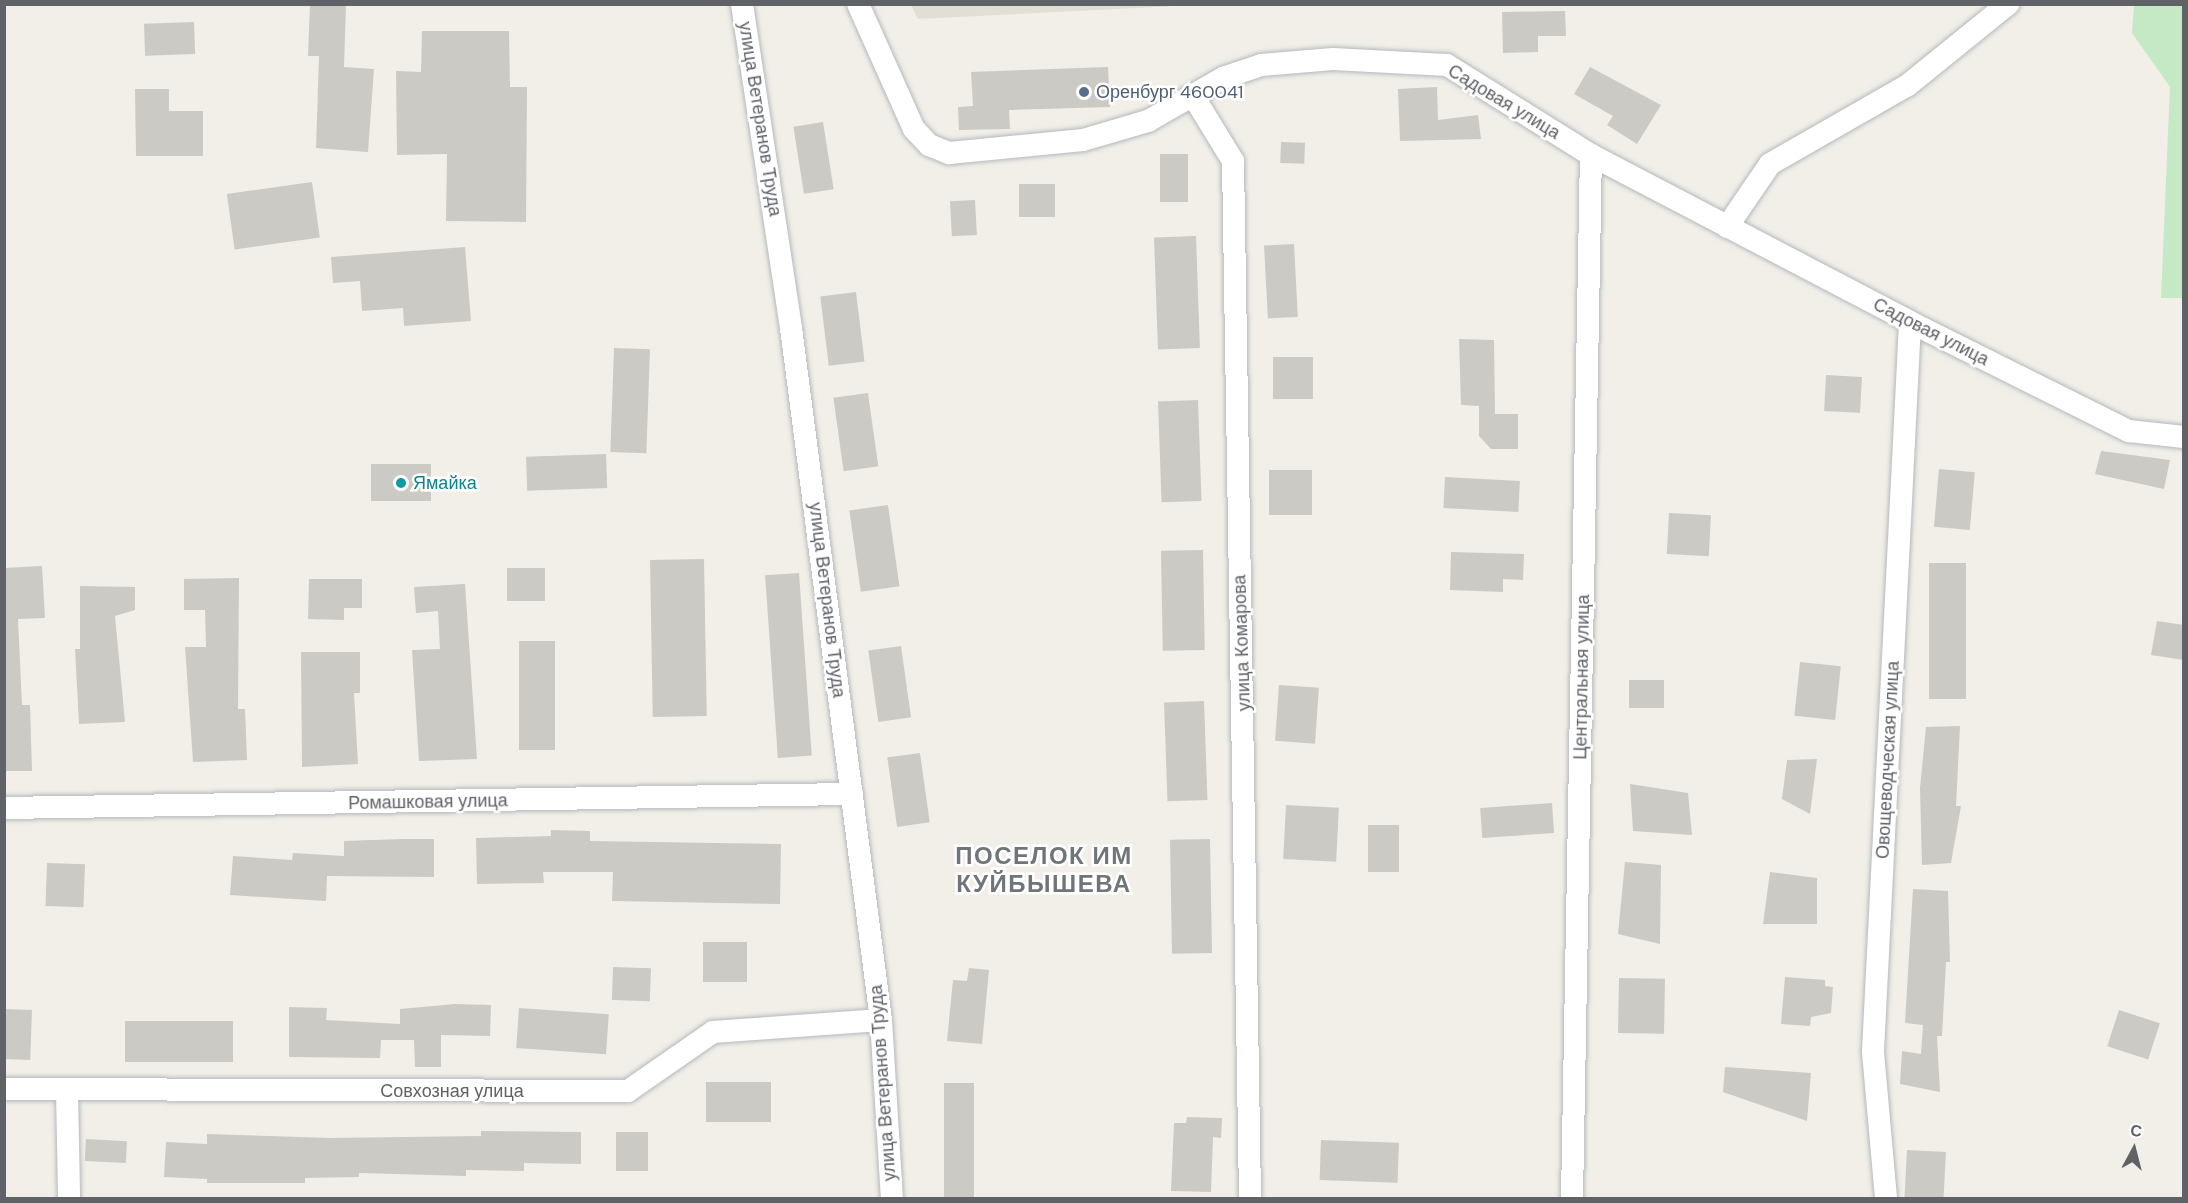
<!DOCTYPE html>
<html>
<head>
<meta charset="utf-8">
<style>
  body { margin:0 }
  #map { position:relative; width:2188px; height:1203px; overflow:hidden; background:#f1efe8; font-family:"DM Sans",sans-serif }
  div>[style] { position:absolute }
  .education>* { inset:0; background:#e1ded6 }
  .green>* { inset:0; background:#c5e8c5 }
  .building>* { inset:0; background:#cccac5; transform-origin:0 0 }
  .roads { filter:drop-shadow(0 0 2px #b5b8bc) drop-shadow(0 0 2px #b5b8bc) }
  .minor>* { height:22px; margin:-11px; padding:0 11px; transform-origin:11px; border-radius:11px; background:#fff }
  .dots>* { width:16px; height:16px; translate:-50% -50%; box-sizing:border-box; border:3px solid #fff; border-radius:50% }
  span { translate:-50% -50%; white-space:nowrap; text-align:center; line-height:1.15; -webkit-text-stroke:5px #fff; paint-order:stroke }
  .service-label { font-size:18px; color:#4e5e75 }
  .left { translate:0 -50%; text-align:left }
  .street-label { font-size:18px; color:#5f6368 }
  .culture-label { font-size:18px; color:#0d838f }
  .district-label { font-size:24px; color:#70757a; font-weight:700; letter-spacing:1.5px }
  .frame { position:absolute; inset:0; border:6px solid #5f6368; pointer-events:none }
  .north { position:absolute; left:2104px; top:1119px; width:60px; height:60px; -webkit-text-stroke:4px #fff; paint-order:stroke; rotate:7deg; font-size:16px; font-weight:700; line-height:24px; text-align:center; color:#5f6368 }
  .north::after { content:''; display:block; margin:auto; width:21px; height:27px; background:#5f6368; clip-path:polygon(50% 0,100% 100%,50% 72%,0 100%) }
</style>
</head>
<body>
<div id="map">
  <div class="education">
    <div style="clip-path:polygon(1216px 4px,918px 19px,911px 5px,911px 4px)"></div>
  </div>
  <div class="green">
    <div style="clip-path:polygon(2134px 5px,2183px 5px,2183px 298px,2161px 298px,2170px 87px,2132px 33px)"></div>
  </div>
  <div class="building">
    <div style="clip-path:polygon(310px 4px,346px 4px,344px 67px,374px 69px,368px 152px,316px 148px,319px 56px,308px 56px)"></div>
    <div style="clip-path:polygon(1565px 11px,1566px 36px,1538px 36px,1538px 52px,1503px 53px,1502px 12px)"></div>
    <div style="left:194px;top:22px;width:32px;height:50px;rotate:88deg"></div>
    <div style="clip-path:polygon(422px 31px,509px 31px,510px 87px,527px 87px,526px 222px,446px 221px,447px 154px,397px 155px,396px 71px,421px 72px)"></div>
    <div style="clip-path:polygon(1108px 67px,1110px 107px,1009px 110px,1010px 129px,959px 130px,958px 107px,973px 106px,971px 72px)"></div>
    <div style="clip-path:polygon(1590px 67px,1661px 105px,1637px 144px,1607px 125px,1613px 116px,1574px 94px)"></div>
    <div style="clip-path:polygon(1437px 87px,1438px 120px,1478px 115px,1481px 139px,1400px 141px,1398px 89px)"></div>
    <div style="clip-path:polygon(135px 89px,169px 89px,169px 111px,203px 111px,203px 156px,136px 156px)"></div>
    <div style="left:823px;top:122px;width:68px;height:30px;rotate:81deg"></div>
    <div style="left:1281px;top:142px;width:24px;height:21px;rotate:2deg"></div>
    <div style="left:1160px;top:154px;width:28px;height:48px"></div>
    <div style="left:312px;top:182px;width:56px;height:86px;rotate:82deg"></div>
    <div style="left:1019px;top:184px;width:36px;height:33px"></div>
    <div style="left:975px;top:200px;width:35px;height:25px;rotate:87deg"></div>
    <div style="left:1196px;top:236px;width:112px;height:42px;rotate:88deg"></div>
    <div style="left:1294px;top:244px;width:73px;height:30px;rotate:87deg"></div>
    <div style="clip-path:polygon(465px 247px,471px 321px,404px 326px,403px 308px,362px 311px,360px 281px,333px 283px,331px 257px)"></div>
    <div style="left:856px;top:292px;width:70px;height:36px;rotate:83deg"></div>
    <div style="clip-path:polygon(1459px 339px,1494px 340px,1495px 414px,1518px 414px,1518px 449px,1491px 449px,1479px 436px,1479px 406px,1461px 405px)"></div>
    <div style="left:614px;top:348px;width:36px;height:104px;rotate:2deg"></div>
    <div style="left:1273px;top:357px;width:40px;height:42px"></div>
    <div style="left:1826px;top:375px;width:36px;height:36px;rotate:3deg"></div>
    <div style="left:868px;top:393px;width:74px;height:35px;rotate:82deg"></div>
    <div style="left:1198px;top:400px;width:101px;height:40px;rotate:88deg"></div>
    <div style="clip-path:polygon(2101px 451px,2170px 460px,2164px 489px,2095px 474px)"></div>
    <div style="left:606px;top:454px;width:34px;height:80px;rotate:88deg"></div>
    <div style="left:371px;top:464px;width:60px;height:37px"></div>
    <div style="left:1939px;top:469px;width:36px;height:58px;rotate:5deg"></div>
    <div style="left:1269px;top:470px;width:43px;height:45px"></div>
    <div style="left:1445px;top:477px;width:75px;height:31px;rotate:3deg"></div>
    <div style="left:888px;top:505px;width:82px;height:39px;rotate:82deg"></div>
    <div style="left:1669px;top:513px;width:42px;height:41px;rotate:3deg"></div>
    <div style="left:1203px;top:550px;width:100px;height:42px;rotate:89deg"></div>
    <div style="clip-path:polygon(1451px 552px,1524px 554px,1523px 580px,1503px 579px,1503px 592px,1450px 590px)"></div>
    <div style="left:704px;top:559px;width:157px;height:54px;rotate:89deg"></div>
    <div style="left:1929px;top:563px;width:37px;height:136px"></div>
    <div style="clip-path:polygon(42px 566px,45px 618px,18px 619px,22px 705px,30px 705px,32px 771px,4px 771px,4px 568px)"></div>
    <div style="left:507px;top:568px;width:38px;height:33px"></div>
    <div style="left:799px;top:573px;width:183px;height:34px;rotate:86deg"></div>
    <div style="clip-path:polygon(239px 578px,238px 709px,245px 709px,247px 760px,193px 762px,185px 647px,206px 647px,205px 610px,184px 610px,184px 579px)"></div>
    <div style="clip-path:polygon(309px 579px,362px 579px,362px 608px,344px 608px,344px 620px,308px 619px)"></div>
    <div style="clip-path:polygon(465px 584px,477px 759px,419px 761px,412px 650px,440px 649px,438px 611px,416px 613px,414px 587px)"></div>
    <div style="clip-path:polygon(80px 586px,135px 587px,135px 610px,115px 616px,125px 722px,79px 724px,75px 649px,80px 649px)"></div>
    <div style="clip-path:polygon(2157px 621px,2184px 625px,2184px 660px,2151px 655px)"></div>
    <div style="left:519px;top:641px;width:36px;height:109px"></div>
    <div style="left:901px;top:646px;width:72px;height:33px;rotate:82deg"></div>
    <div style="clip-path:polygon(301px 652px,360px 652px,360px 693px,354px 693px,358px 764px,302px 767px)"></div>
    <div style="left:1800px;top:662px;width:41px;height:54px;rotate:6deg"></div>
    <div style="left:1629px;top:680px;width:35px;height:28px"></div>
    <div style="left:1279px;top:685px;width:40px;height:56px;rotate:4deg"></div>
    <div style="left:1204px;top:701px;width:99px;height:40px;rotate:88deg"></div>
    <div style="clip-path:polygon(1960px 726px,1956px 806px,1961px 806px,1951px 863px,1922px 865px,1920px 788px,1926px 727px)"></div>
    <div style="left:920px;top:753px;width:70px;height:33px;rotate:82deg"></div>
    <div style="clip-path:polygon(1817px 759px,1810px 814px,1782px 799px,1787px 760px)"></div>
    <div style="clip-path:polygon(1630px 784px,1688px 793px,1692px 835px,1633px 831px)"></div>
    <div style="left:1552px;top:803px;width:30px;height:72px;rotate:86deg"></div>
    <div style="left:1286px;top:805px;width:53px;height:54px;rotate:3deg"></div>
    <div style="left:1368px;top:825px;width:31px;height:47px"></div>
    <div style="clip-path:polygon(551px 830px,590px 831px,590px 841px,781px 844px,780px 904px,612px 901px,613px 872px,543px 872px,544px 883px,477px 884px,476px 838px,551px 836px)"></div>
    <div style="clip-path:polygon(402px 839px,434px 839px,434px 877px,327px 876px,326px 901px,230px 895px,233px 856px,292px 860px,293px 853px,344px 856px,344px 841px)"></div>
    <div style="left:1210px;top:839px;width:114px;height:40px;rotate:89deg"></div>
    <div style="clip-path:polygon(1625px 862px,1661px 865px,1660px 944px,1618px 934px)"></div>
    <div style="left:47px;top:863px;width:38px;height:43px;rotate:2deg"></div>
    <div style="clip-path:polygon(1770px 872px,1817px 878px,1817px 924px,1763px 924px)"></div>
    <div style="clip-path:polygon(1913px 889px,1948px 891px,1950px 962px,1946px 962px,1942px 1036px,1937px 1036px,1940px 1092px,1900px 1084px,1902px 1051px,1921px 1054px,1923px 1025px,1905px 1023px)"></div>
    <div style="left:703px;top:942px;width:44px;height:40px"></div>
    <div style="left:613px;top:967px;width:38px;height:33px;rotate:2deg"></div>
    <div style="clip-path:polygon(969px 968px,989px 970px,982px 1044px,947px 1041px,953px 980px,967px 981px)"></div>
    <div style="clip-path:polygon(1785px 977px,1825px 980px,1825px 986px,1833px 987px,1831px 1013px,1811px 1017px,1810px 1026px,1781px 1024px)"></div>
    <div style="left:1619px;top:978px;width:46px;height:55px;rotate:1deg"></div>
    <div style="clip-path:polygon(455px 1004px,491px 1005px,490px 1036px,441px 1035px,441px 1067px,415px 1067px,414px 1040px,381px 1040px,380px 1058px,289px 1057px,289px 1007px,327px 1008px,326px 1020px,400px 1024px,400px 1009px)"></div>
    <div style="left:519px;top:1008px;width:90px;height:40px;rotate:4deg"></div>
    <div style="left:4px;top:1009px;width:28px;height:50px;rotate:2deg"></div>
    <div style="left:2119px;top:1010px;width:43px;height:38px;rotate:18deg"></div>
    <div style="left:233px;top:1021px;width:41px;height:108px;rotate:90deg"></div>
    <div style="clip-path:polygon(1725px 1067px,1811px 1073px,1807px 1121px,1723px 1092px)"></div>
    <div style="left:771px;top:1082px;width:40px;height:65px;rotate:90deg"></div>
    <div style="left:944px;top:1083px;width:30px;height:115px"></div>
    <div style="clip-path:polygon(1187px 1117px,1222px 1118px,1221px 1138px,1213px 1137px,1211px 1192px,1171px 1191px,1174px 1123px,1186px 1123px)"></div>
    <div style="clip-path:polygon(481px 1131px,581px 1132px,581px 1164px,524px 1163px,524px 1171px,466px 1170px,466px 1176px,359px 1173px,359px 1177px,305px 1178px,305px 1183px,207px 1183px,207px 1179px,164px 1177px,166px 1142px,207px 1144px,207px 1134px,330px 1138px,481px 1136px)"></div>
    <div style="left:616px;top:1132px;width:32px;height:39px"></div>
    <div style="left:86px;top:1139px;width:41px;height:22px;rotate:3deg"></div>
    <div style="left:1321px;top:1140px;width:78px;height:40px;rotate:2deg"></div>
    <div style="left:1907px;top:1150px;width:39px;height:47px;rotate:3deg"></div>
  </div>
  <div class="roads">
    <div class="minor">
      <div style="left:742px;top:4px;width:328px;rotate:81.4deg"></div>
      <div style="left:791px;top:328px;width:698px;rotate:82.59deg"></div>
      <div style="left:881px;top:1020px;width:178px;rotate:86.5deg"></div>
      <div style="left:858px;top:4px;width:137px;rotate:65.9deg"></div>
      <div style="left:914px;top:129px;width:22px;rotate:47deg"></div>
      <div style="left:929px;top:145px;width:22px;rotate:22deg"></div>
      <div style="left:949px;top:153px;width:135px;rotate:-5.5deg"></div>
      <div style="left:1083px;top:140px;width:68px;rotate:-16.3deg"></div>
      <div style="left:1148px;top:121px;width:86px;rotate:-29.8deg"></div>
      <div style="left:1223px;top:78px;width:40px;rotate:-18.9deg"></div>
      <div style="left:1261px;top:65px;width:72px;rotate:-4.8deg"></div>
      <div style="left:1333px;top:59px;width:114px;rotate:3deg"></div>
      <div style="left:1447px;top:65px;width:170px;rotate:32deg"></div>
      <div style="left:1591px;top:155px;width:360px;rotate:27.6deg"></div>
      <div style="left:1910px;top:322px;width:245px;rotate:26.5deg"></div>
      <div style="left:2129px;top:431px;width:55px;rotate:6.2deg"></div>
      <div style="left:1195px;top:99px;width:73px;rotate:58.5deg"></div>
      <div style="left:1233px;top:161px;width:1037px;rotate:89.06deg"></div>
      <div style="left:1727px;top:227px;width:76px;rotate:-55.7deg"></div>
      <div style="left:1770px;top:164px;width:159px;rotate:-29.8deg"></div>
      <div style="left:1908px;top:85px;width:129px;rotate:-39deg"></div>
      <div style="left:4px;top:808px;width:848px;rotate:-0.95deg"></div>
      <div style="left:4px;top:1089px;width:624px;rotate:0.18deg"></div>
      <div style="left:628px;top:1091px;width:103px;rotate:-34.8deg"></div>
      <div style="left:713px;top:1032px;width:168px;rotate:-4.1deg"></div>
      <div style="left:67px;top:1090px;width:108px;rotate:88.9deg"></div>
      <div style="left:1572px;top:1198px;width:1043px;rotate:-88.96deg"></div>
      <div style="left:1886px;top:1198px;width:148px;rotate:-95.1deg"></div>
      <div style="left:1873px;top:1051px;width:730px;rotate:-87.09deg"></div>
    </div>
  </div>
  <div class="dots">
    <div style="left:1084px;top:92px;background:#5c6f8a"></div>
    <div style="left:401px;top:483px;background:#0f9aa8"></div>
  </div>
  <div class="service-label">
    <span class="left" style="left:1096px;top:92px">Оренбург 460041</span>
  </div>
  <div class="street-label">
    <span style="left:1504px;top:102px;rotate:31deg">Садовая улица</span>
    <span style="left:760px;top:119px;rotate:81deg">улица Ветеранов Труда</span>
    <span style="left:1931px;top:332px;rotate:27deg">Садовая улица</span>
    <span style="left:827px;top:600px;rotate:83deg">улица Ветеранов Труда</span>
    <span style="left:1242px;top:643px;rotate:-92deg">улица Комарова</span>
    <span style="left:1582px;top:677px;rotate:-89deg">Центральная улица</span>
    <span style="left:1888px;top:760px;rotate:-87deg">Овощеводческая улица</span>
    <span style="left:428px;top:802px;rotate:-1deg">Ромашковая улица</span>
    <span style="left:883px;top:1083px;rotate:-94deg">улица Ветеранов Труда</span>
    <span style="left:452px;top:1091px">Совхозная улица</span>
  </div>
  <div class="culture-label">
    <span class="left" style="left:413px;top:483px">Ямайка</span>
  </div>
  <div class="district-label">
    <span style="left:1044px;top:870px">ПОСЕЛОК ИМ<br>КУЙБЫШЕВА</span>
  </div>
  <div class="frame"></div>
  <div class="north">С</div>
</div>
</body>
</html>
